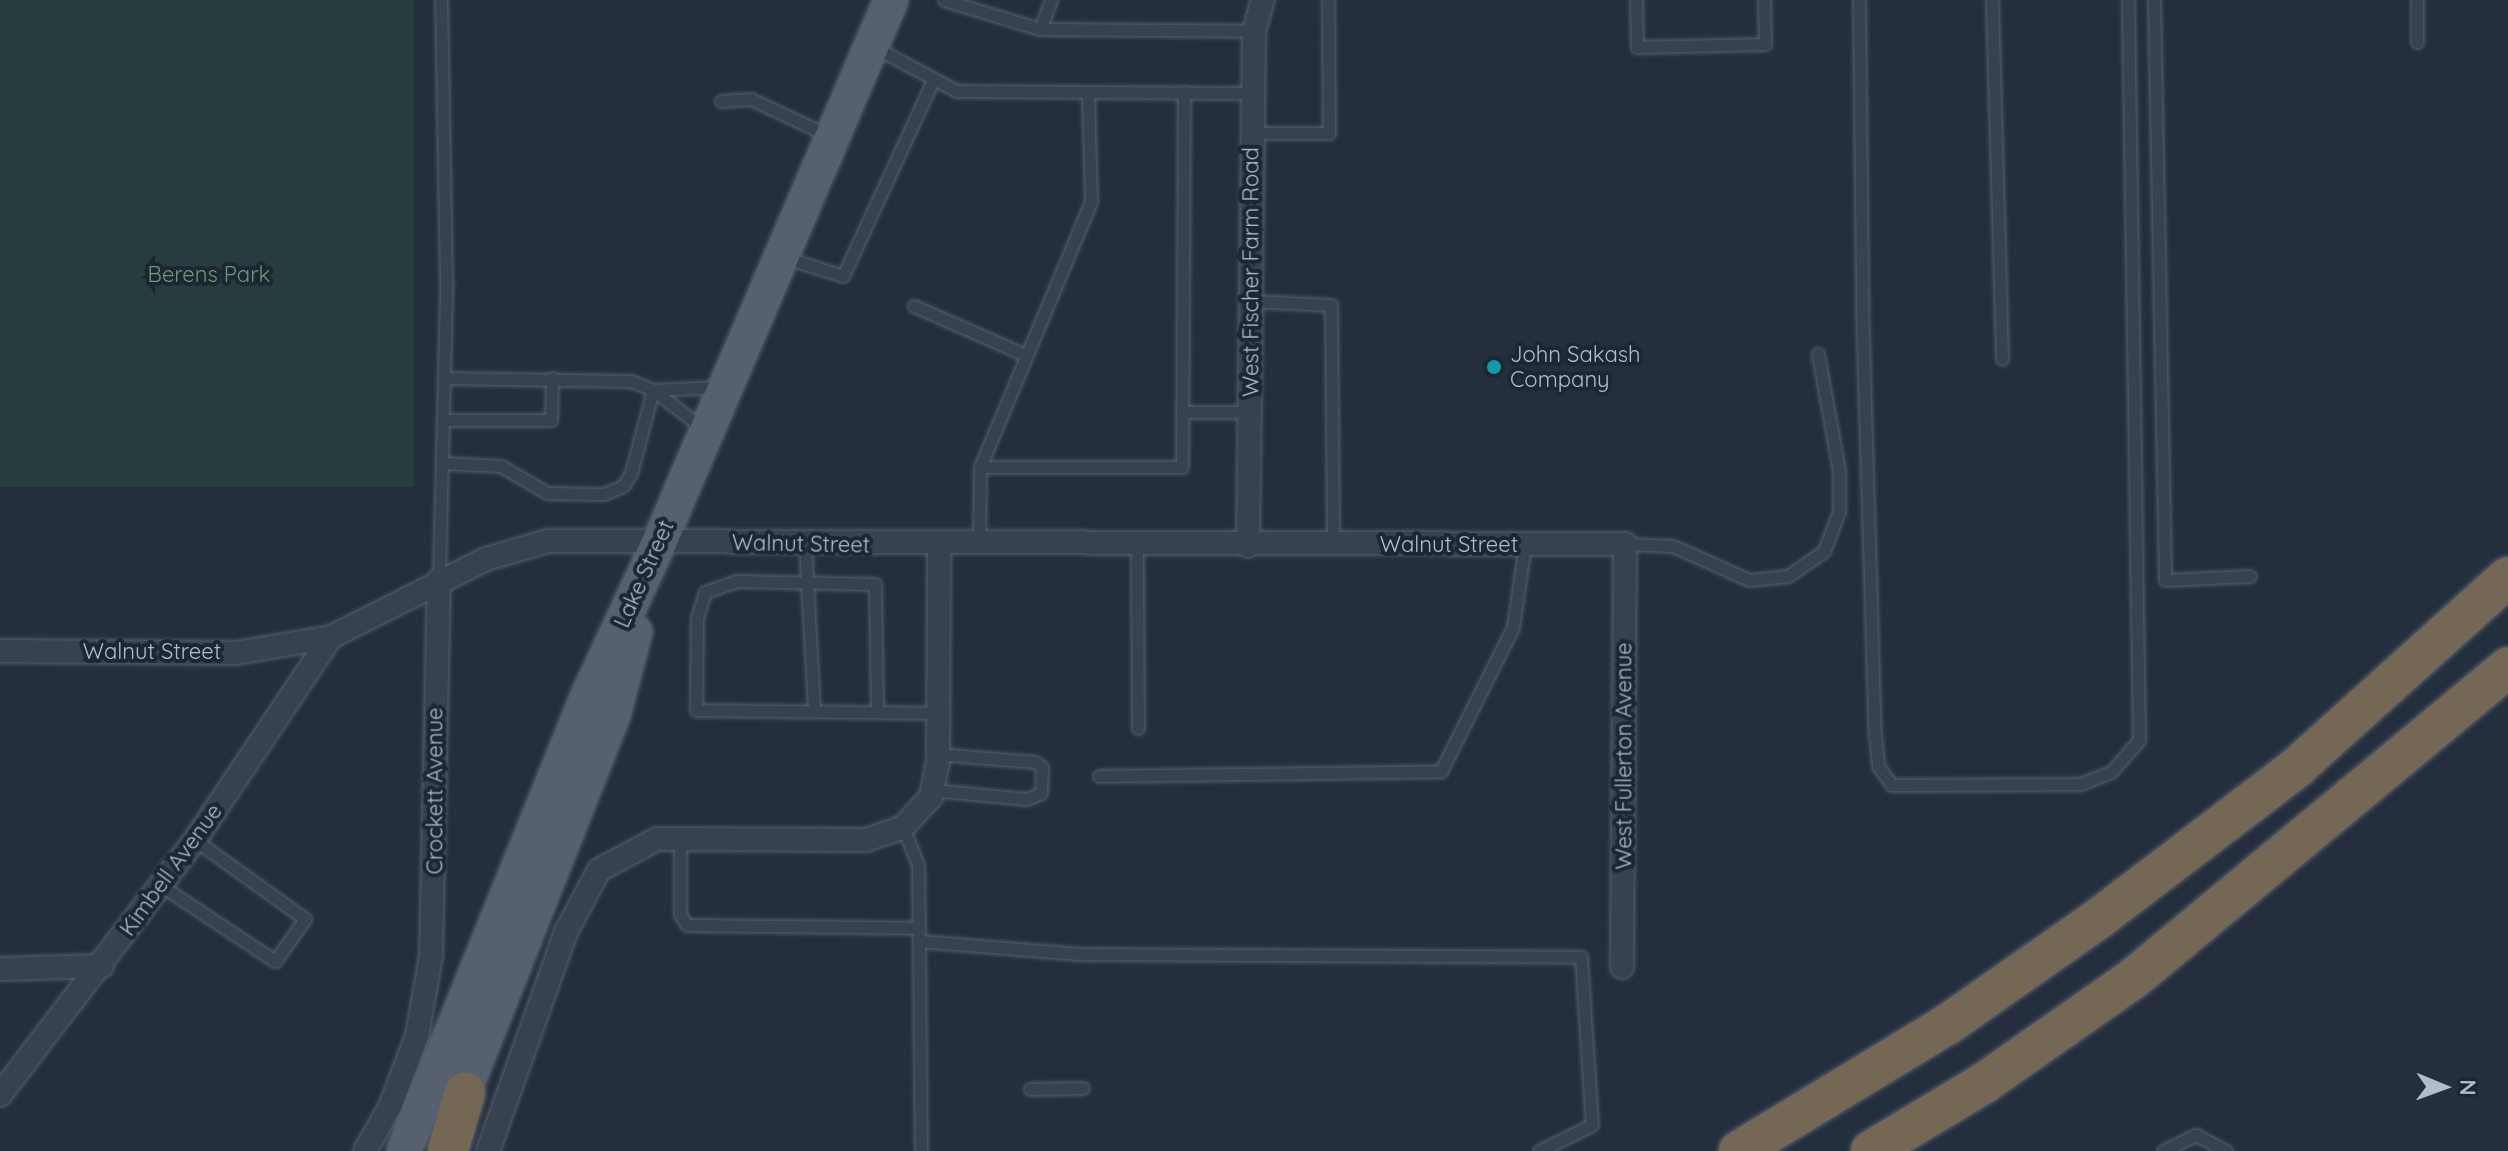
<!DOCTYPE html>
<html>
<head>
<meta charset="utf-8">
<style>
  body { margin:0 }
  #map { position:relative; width:2508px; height:1151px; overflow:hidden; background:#242f3e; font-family:Quicksand,sans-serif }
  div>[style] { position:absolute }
  .green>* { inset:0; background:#263c3f; transform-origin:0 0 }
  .roads { filter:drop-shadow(0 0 2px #565f6c) drop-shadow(0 0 2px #565f6c) }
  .lane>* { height:11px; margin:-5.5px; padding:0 5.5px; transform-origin:5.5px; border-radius:5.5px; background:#38414e }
  .street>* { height:22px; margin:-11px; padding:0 11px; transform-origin:11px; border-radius:11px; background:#38414e }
  .primary>* { height:34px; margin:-17px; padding:0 17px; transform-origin:17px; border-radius:17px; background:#56606e }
  .highway>* { height:40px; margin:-20px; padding:0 20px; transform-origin:20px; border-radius:20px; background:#746855 }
  .dots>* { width:22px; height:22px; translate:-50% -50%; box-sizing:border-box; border:4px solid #1d2633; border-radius:50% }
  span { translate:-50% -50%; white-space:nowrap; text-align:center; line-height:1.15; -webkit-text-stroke:8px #1d2633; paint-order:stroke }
  .street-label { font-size:22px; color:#b4bcc9 }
  .park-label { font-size:22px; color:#6b9a76 }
  .poi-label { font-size:22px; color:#b4bcc9 }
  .left { translate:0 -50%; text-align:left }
  .north { position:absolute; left:2404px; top:1047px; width:80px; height:80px; -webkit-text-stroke:6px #1d2633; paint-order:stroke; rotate:91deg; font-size:22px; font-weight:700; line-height:32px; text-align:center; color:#b4bcc9 }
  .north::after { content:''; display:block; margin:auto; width:28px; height:36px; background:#b4bcc9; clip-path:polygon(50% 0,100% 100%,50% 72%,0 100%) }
</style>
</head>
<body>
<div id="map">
  <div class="green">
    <div style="left:0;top:0;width:414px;height:487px"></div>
  </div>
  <div class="roads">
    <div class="lane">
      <div style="left:944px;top:0;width:100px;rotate:16.8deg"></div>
      <div style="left:1040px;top:29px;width:31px;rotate:-69deg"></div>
      <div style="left:1636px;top:0;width:47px;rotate:88.8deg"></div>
      <div style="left:1637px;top:47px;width:128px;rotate:-1.3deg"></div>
      <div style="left:1765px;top:44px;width:44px;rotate:-91.3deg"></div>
      <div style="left:1859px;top:0;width:307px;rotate:89.4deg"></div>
      <div style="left:1862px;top:307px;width:428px;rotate:88.3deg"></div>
      <div style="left:1875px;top:735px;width:31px;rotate:84deg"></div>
      <div style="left:1878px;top:766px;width:24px;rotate:54deg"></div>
      <div style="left:1892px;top:785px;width:188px;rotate:-0.3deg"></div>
      <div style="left:2080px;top:784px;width:33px;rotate:-21deg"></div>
      <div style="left:2111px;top:772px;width:43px;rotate:-48.8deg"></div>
      <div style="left:2139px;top:740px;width:740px;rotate:-90.85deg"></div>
      <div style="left:1992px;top:0;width:359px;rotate:88.4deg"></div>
      <div style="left:2154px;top:0;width:580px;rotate:88.91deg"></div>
      <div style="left:2165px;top:580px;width:85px;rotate:-2.7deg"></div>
      <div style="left:1040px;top:29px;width:214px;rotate:0.5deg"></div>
      <div style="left:2417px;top:42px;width:42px;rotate:-90deg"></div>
      <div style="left:876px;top:48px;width:92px;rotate:28deg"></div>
      <div style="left:957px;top:91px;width:296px;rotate:0.4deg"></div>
      <div style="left:721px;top:101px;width:30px;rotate:-4deg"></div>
      <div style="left:751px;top:99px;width:84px;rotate:25.3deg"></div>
      <div style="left:1252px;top:133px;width:77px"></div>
      <div style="left:1329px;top:133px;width:133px;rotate:-90.4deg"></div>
      <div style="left:786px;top:258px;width:60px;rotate:17.5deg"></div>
      <div style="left:843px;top:276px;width:216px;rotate:-65.3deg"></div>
      <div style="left:1251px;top:301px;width:80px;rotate:2.9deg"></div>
      <div style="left:1331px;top:305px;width:239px;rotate:89.5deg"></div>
      <div style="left:914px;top:306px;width:119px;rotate:23.8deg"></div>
      <div style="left:444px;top:378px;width:187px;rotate:0.9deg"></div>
      <div style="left:631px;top:381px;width:24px;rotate:22deg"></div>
      <div style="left:653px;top:390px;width:64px;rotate:37.4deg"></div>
      <div style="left:653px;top:390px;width:67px;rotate:-2.6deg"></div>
      <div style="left:1182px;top:412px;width:68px"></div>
      <div style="left:443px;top:420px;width:108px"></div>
      <div style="left:551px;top:420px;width:42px;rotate:-88.6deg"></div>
      <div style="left:442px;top:463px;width:59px;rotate:2.9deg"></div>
      <div style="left:501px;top:466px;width:53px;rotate:30.4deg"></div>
      <div style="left:547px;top:493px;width:57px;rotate:1deg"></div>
      <div style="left:604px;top:494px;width:21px;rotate:-23deg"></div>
      <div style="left:623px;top:486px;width:15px;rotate:-58deg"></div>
      <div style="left:631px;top:473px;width:86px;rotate:-75.2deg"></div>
      <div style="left:980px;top:467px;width:202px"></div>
      <div style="left:1182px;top:467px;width:375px;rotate:-89.7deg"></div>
      <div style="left:805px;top:544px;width:166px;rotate:86.9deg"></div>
      <div style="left:1625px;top:544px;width:48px;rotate:2.4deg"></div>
      <div style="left:1673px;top:546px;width:83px;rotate:24.1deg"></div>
      <div style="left:1749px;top:580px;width:39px;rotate:-6deg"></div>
      <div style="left:1788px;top:576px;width:44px;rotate:-34.8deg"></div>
      <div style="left:1824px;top:551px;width:43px;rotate:-69.4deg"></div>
      <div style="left:1839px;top:511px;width:40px;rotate:-90deg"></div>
      <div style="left:1839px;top:471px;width:119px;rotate:-100.2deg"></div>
      <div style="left:979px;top:545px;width:78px;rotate:-89.3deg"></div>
      <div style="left:980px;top:467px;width:288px;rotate:-67.3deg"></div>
      <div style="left:1091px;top:201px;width:109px;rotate:-91.6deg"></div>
      <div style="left:1137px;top:546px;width:182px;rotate:89.7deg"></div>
      <div style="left:439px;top:580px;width:297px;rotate:-88.6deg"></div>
      <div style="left:446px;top:283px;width:283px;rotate:-91deg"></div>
      <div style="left:877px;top:712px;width:128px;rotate:-90.9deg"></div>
      <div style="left:875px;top:584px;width:138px;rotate:-178.8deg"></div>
      <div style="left:737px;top:581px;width:34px;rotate:161deg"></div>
      <div style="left:705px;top:592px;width:28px;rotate:107deg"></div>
      <div style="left:697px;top:619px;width:91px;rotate:90.6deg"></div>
      <div style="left:696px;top:710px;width:242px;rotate:0.7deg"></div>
      <div style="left:1099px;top:776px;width:342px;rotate:-0.8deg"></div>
      <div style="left:1441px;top:771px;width:161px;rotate:-63.4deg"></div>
      <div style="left:1513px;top:627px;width:83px;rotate:-81.7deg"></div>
      <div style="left:932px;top:790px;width:95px;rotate:5.4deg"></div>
      <div style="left:1027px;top:799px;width:15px;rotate:-23deg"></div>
      <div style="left:1041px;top:793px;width:26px;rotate:-88deg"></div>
      <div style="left:1042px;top:767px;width:9px;rotate:-144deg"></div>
      <div style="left:1035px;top:762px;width:97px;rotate:-175.3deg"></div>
      <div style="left:903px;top:827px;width:41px;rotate:68.5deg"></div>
      <div style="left:918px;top:865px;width:286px;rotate:89.4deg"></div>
      <div style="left:680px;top:839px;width:75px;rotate:90deg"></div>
      <div style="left:680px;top:914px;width:13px;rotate:58deg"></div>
      <div style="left:687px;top:925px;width:232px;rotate:0.7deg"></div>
      <div style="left:160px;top:885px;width:138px;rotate:33.5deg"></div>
      <div style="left:275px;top:961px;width:52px;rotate:-54.5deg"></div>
      <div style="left:305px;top:919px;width:135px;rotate:-144.3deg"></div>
      <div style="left:919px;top:941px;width:164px;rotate:4.6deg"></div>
      <div style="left:1082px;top:954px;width:499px;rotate:0.3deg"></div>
      <div style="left:1581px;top:957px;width:168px;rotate:86.3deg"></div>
      <div style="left:1592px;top:1125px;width:59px;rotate:153.9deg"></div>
      <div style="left:1030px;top:1089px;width:53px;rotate:-1.1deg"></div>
      <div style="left:2163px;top:1151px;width:37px;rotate:-26deg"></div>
      <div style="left:2196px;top:1135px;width:34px;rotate:28deg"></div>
    </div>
    <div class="street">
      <div style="left:1248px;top:546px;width:515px;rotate:-89.33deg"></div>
      <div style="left:1254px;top:31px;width:32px;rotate:-74deg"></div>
      <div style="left:0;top:651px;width:236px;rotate:0.5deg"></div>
      <div style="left:236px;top:653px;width:96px;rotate:-9.6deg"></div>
      <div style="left:331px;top:637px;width:174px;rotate:-26.7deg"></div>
      <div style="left:486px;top:559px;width:65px;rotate:-16.2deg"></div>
      <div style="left:548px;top:541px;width:1077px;rotate:0.16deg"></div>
      <div style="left:1625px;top:544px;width:423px;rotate:90.4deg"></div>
      <div style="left:0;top:969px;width:102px;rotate:-1.7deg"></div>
      <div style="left:0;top:1095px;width:321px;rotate:-52.6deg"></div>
      <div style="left:195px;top:840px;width:244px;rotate:-56.2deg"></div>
      <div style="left:365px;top:1151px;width:51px;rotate:-60.4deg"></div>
      <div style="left:390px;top:1107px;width:76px;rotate:-69.2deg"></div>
      <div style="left:417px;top:1036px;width:81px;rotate:-80.1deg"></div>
      <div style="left:431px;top:956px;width:376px;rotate:-88.8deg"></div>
      <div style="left:488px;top:1151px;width:232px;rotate:-70.4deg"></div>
      <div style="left:566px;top:932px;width:70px;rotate:-62deg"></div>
      <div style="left:599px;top:870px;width:66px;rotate:-28.1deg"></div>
      <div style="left:657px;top:839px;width:209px;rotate:0.3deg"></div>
      <div style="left:866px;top:840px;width:39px;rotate:-19deg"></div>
      <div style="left:903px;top:827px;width:41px;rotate:-47deg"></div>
      <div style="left:931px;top:797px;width:37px;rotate:-79deg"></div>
      <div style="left:938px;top:761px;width:215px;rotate:-89.7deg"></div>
    </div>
    <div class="primary">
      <div style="left:455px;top:1114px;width:429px;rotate:-68.4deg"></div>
      <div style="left:613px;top:715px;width:86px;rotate:-75.2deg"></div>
      <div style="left:404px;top:1151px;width:486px;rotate:-68deg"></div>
      <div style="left:586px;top:700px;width:173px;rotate:-65.1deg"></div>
      <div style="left:659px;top:543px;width:590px;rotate:-66.87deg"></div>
    </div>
    <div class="highway">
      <div style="left:448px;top:1151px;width:61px;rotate:-73.9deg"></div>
      <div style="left:1739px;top:1151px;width:245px;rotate:-31.3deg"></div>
      <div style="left:1948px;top:1024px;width:183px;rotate:-35deg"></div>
      <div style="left:2098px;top:919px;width:249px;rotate:-37.3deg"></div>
      <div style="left:2296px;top:768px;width:285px;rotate:-42deg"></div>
      <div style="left:1871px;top:1151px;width:132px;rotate:-31deg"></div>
      <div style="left:1984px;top:1083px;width:183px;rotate:-35deg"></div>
      <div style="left:2134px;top:978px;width:486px;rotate:-39.7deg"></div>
    </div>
  </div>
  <div class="dots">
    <div style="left:1494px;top:367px;background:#0f9aa8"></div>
  </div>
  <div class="street-label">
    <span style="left:1251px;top:272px;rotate:-90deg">West Fischer Farm Road</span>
    <span style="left:801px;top:544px;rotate:1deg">Walnut Street</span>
    <span style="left:1449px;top:545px">Walnut Street</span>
    <span style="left:644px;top:574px;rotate:-66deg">Lake Street</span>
    <span style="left:152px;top:652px">Walnut Street</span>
    <span style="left:1624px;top:756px;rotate:-90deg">West Fullerton Avenue</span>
    <span style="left:435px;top:791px;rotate:-90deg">Crockett Avenue</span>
    <span style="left:171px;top:870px;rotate:-54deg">Kimbell Avenue</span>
  </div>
  <div class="park-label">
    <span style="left:209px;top:275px">Berens Park</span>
  </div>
  <div class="poi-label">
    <span class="left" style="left:1510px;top:367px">John Sakash<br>Company</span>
  </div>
  <div class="north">N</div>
</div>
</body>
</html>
